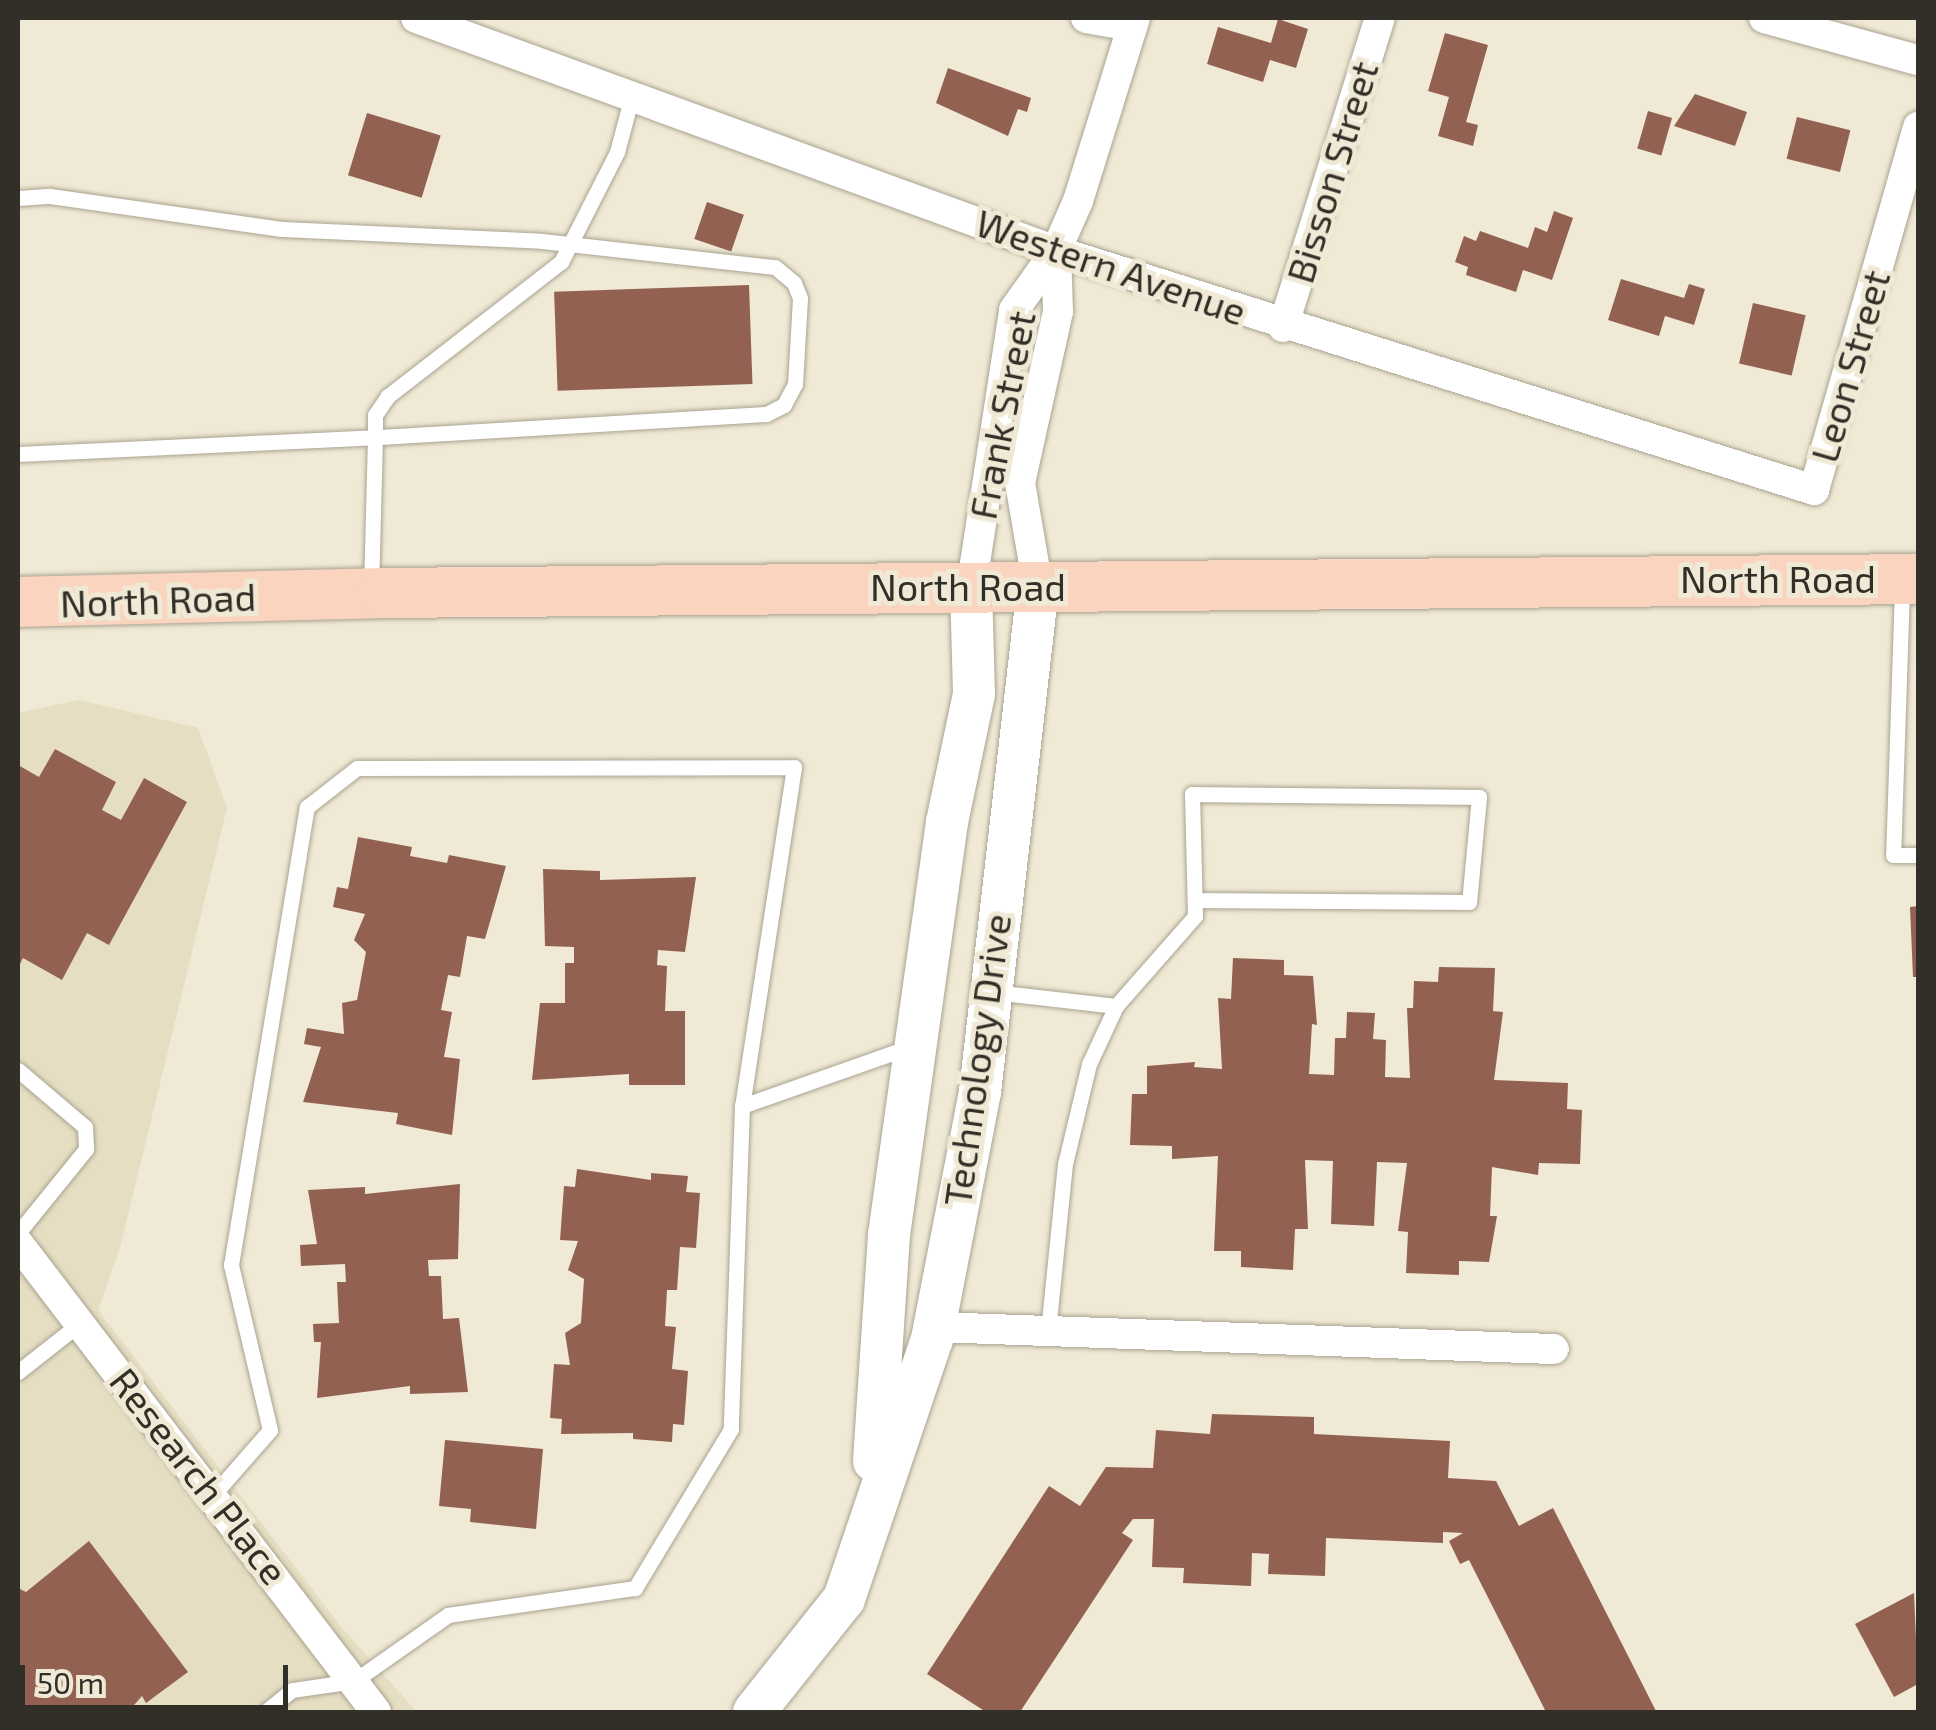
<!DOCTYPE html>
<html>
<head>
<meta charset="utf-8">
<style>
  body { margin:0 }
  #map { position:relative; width:1936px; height:1730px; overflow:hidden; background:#efe9d5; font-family:"Exo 2",sans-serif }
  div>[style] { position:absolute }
  .built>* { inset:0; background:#e6dec3 }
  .building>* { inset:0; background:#936151; transform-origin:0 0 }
  .roads { filter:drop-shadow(0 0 2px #a9a391) drop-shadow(0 0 2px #a9a391) }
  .lane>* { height:15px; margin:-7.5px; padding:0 7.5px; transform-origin:7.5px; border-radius:7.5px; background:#fff }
  .street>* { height:30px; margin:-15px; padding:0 15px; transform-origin:15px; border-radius:15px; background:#fff }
  .secondary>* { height:42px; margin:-21px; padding:0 21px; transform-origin:21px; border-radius:21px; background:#fff }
  .primary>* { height:50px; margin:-25px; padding:0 25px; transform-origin:25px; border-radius:25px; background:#fad4be }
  span { translate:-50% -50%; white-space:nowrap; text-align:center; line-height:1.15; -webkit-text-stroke:10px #efe9d5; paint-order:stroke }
  .street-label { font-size:38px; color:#322f28 }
  .frame { position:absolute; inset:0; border:20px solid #322f28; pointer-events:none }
  .scale { position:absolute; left:20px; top:1665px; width:268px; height:45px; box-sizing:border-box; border:5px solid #322f28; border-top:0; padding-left:12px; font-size:30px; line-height:35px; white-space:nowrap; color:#322f28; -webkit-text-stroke:8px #efe9d5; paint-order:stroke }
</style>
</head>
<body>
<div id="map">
  <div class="built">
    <div style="clip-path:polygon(79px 700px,198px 728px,227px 808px,120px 1248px,98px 1310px,342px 1628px,417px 1712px,18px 1712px,18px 713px)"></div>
  </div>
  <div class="building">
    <div style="clip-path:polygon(1278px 19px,1308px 29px,1296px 68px,1270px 60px,1263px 82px,1207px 64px,1218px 27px,1271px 43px)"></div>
    <div style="clip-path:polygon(1445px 33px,1488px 45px,1466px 122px,1478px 125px,1473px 146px,1438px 136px,1449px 97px,1428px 91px)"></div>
    <div style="clip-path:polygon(948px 68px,1031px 98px,1027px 112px,1018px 109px,1008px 136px,936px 103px)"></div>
    <div style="clip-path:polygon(1695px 94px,1747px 112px,1735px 146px,1674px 126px)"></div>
    <div style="left:1648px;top:111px;width:25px;height:39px;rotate:16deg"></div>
    <div style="left:367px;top:113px;width:77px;height:65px;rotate:17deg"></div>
    <div style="left:1797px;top:117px;width:55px;height:43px;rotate:14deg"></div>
    <div style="left:707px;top:202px;width:39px;height:39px;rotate:19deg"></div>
    <div style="clip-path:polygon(1554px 211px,1573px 218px,1552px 280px,1523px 270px,1516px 292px,1466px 275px,1468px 267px,1455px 262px,1464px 236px,1476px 241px,1480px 231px,1528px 248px,1535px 227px,1547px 232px)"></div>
    <div style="clip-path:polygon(1621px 279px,1684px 298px,1689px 284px,1705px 289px,1694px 325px,1665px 316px,1659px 336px,1608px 320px)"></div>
    <div style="left:749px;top:285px;width:99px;height:195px;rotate:88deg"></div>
    <div style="left:1753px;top:303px;width:54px;height:62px;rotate:13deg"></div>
    <div style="clip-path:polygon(55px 749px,116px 782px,102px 810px,121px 820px,144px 778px,187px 802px,109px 945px,87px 933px,62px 980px,23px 958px,18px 968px,18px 765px,39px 777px)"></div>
    <div style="clip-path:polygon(358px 837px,412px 847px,410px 856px,447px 863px,449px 855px,506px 866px,485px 939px,467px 936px,460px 977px,448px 975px,441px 1010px,452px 1012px,444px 1057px,460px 1059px,452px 1135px,396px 1124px,398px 1113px,303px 1102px,321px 1047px,304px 1044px,307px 1028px,344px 1034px,342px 1003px,357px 1000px,366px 952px,354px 940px,365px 914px,333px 907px,337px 887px,348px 889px)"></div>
    <div style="clip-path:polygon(543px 869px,600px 871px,600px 880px,696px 877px,685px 952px,658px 950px,657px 965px,667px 966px,665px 1011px,685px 1011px,685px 1085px,629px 1085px,629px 1074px,532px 1080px,540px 1003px,565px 1003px,565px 963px,574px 963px,574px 947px,545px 946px)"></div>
    <div style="clip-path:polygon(1918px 906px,1918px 977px,1913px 977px,1910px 907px)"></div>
    <div style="clip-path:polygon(1233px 958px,1284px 960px,1284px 975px,1313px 976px,1317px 1025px,1312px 1024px,1309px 1074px,1334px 1075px,1335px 1038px,1346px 1038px,1347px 1012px,1375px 1013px,1373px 1039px,1386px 1040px,1385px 1077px,1410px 1078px,1407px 1008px,1413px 1008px,1414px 981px,1438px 982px,1439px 967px,1495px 968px,1493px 1011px,1503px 1012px,1494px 1080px,1568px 1083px,1567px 1109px,1582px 1110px,1580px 1164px,1539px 1163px,1538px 1175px,1492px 1167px,1490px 1216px,1497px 1216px,1489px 1262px,1459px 1261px,1459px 1275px,1406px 1273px,1408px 1232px,1398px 1231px,1407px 1163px,1377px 1162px,1374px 1226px,1331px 1224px,1333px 1161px,1305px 1160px,1308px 1229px,1295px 1229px,1293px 1270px,1241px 1267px,1241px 1251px,1214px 1251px,1218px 1156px,1172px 1159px,1172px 1146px,1130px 1145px,1132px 1094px,1147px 1094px,1147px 1066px,1195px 1062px,1194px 1067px,1222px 1069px,1218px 998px,1231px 999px)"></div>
    <div style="clip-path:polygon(577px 1169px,651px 1180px,651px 1173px,688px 1176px,686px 1192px,700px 1193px,696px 1248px,680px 1247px,677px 1290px,667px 1290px,665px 1326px,676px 1327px,672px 1369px,688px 1371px,684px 1425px,673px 1424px,672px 1442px,633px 1439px,633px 1433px,561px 1434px,562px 1419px,550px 1418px,554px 1364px,570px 1365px,565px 1333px,581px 1323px,584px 1279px,568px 1270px,578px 1241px,560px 1240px,564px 1186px,575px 1187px)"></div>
    <div style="clip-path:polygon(460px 1184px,458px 1259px,428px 1260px,429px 1276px,441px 1276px,443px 1319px,459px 1318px,468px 1392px,410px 1394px,410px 1386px,317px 1398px,321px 1342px,314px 1342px,313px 1324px,339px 1323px,337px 1282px,346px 1282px,345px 1264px,301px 1266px,300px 1245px,317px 1244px,308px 1190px,365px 1187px,365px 1194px)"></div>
    <div style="clip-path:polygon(1212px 1414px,1314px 1417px,1314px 1434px,1450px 1441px,1448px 1478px,1496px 1481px,1519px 1526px,1553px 1508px,1656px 1711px,1546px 1712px,1469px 1560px,1460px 1564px,1449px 1541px,1463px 1533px,1443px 1532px,1443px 1543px,1326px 1538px,1325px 1576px,1268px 1574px,1269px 1554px,1252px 1553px,1251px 1586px,1183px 1583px,1184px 1568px,1152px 1567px,1154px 1519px,1133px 1519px,1122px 1533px,1133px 1540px,1020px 1712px,986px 1712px,927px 1674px,1049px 1486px,1080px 1506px,1106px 1467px,1153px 1468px,1156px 1430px,1210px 1434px)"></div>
    <div style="clip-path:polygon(445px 1440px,543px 1449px,536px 1529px,470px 1522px,471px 1509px,439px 1506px)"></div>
    <div style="clip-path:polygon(89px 1541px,188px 1672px,146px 1703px,142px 1696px,128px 1712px,18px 1712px,18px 1588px,26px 1592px)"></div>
    <div style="clip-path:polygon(1914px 1593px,1918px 1684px,1894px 1697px,1855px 1624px)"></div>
  </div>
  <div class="roads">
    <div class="lane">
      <div style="left:18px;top:198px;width:32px;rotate:-4deg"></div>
      <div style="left:50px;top:196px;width:234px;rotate:8.1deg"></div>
      <div style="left:282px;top:229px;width:260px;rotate:2.6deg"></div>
      <div style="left:542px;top:241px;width:234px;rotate:6.4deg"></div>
      <div style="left:775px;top:267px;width:25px;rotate:40deg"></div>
      <div style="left:794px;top:283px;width:16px;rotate:68deg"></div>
      <div style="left:800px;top:298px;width:86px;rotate:93.3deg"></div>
      <div style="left:795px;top:384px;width:24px;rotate:118deg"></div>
      <div style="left:784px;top:405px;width:20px;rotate:153deg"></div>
      <div style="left:766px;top:414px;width:392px;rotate:176.6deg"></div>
      <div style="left:375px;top:437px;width:152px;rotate:91.5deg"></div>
      <div style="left:18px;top:454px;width:357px;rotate:-2.7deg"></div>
      <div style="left:375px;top:437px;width:22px;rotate:-90deg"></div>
      <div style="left:375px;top:415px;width:23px;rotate:-56deg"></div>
      <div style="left:388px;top:396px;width:219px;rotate:-37.8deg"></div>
      <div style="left:561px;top:262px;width:123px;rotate:-63deg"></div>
      <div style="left:617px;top:152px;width:58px;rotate:-75deg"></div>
      <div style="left:1902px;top:588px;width:267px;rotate:91.9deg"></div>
      <div style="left:1893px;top:855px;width:25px"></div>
      <div style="left:994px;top:992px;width:123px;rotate:6.5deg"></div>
      <div style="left:1116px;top:1006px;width:120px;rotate:-48.7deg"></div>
      <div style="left:1195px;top:916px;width:122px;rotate:-91.4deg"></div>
      <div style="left:1192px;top:794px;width:287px;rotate:0.6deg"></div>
      <div style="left:1479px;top:797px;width:105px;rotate:95.4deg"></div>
      <div style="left:1469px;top:902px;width:274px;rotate:-179.6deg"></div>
      <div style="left:18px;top:1070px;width:88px;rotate:40.4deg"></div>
      <div style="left:85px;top:1127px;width:22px;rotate:87deg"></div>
      <div style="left:86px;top:1149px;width:108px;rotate:129deg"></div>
      <div style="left:742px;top:1106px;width:178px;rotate:-19.4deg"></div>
      <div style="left:1048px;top:1331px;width:168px;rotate:-84.2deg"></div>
      <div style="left:1065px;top:1164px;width:103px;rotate:-76.5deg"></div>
      <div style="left:1089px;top:1064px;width:64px;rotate:-65deg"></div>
      <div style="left:18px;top:1372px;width:79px;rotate:-38.3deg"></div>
      <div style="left:214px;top:1494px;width:85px;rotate:-48.8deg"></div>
      <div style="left:270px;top:1430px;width:170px;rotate:-103.3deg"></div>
      <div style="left:231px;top:1265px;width:464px;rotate:-80.6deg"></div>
      <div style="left:307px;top:807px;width:63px;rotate:-38deg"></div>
      <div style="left:357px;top:768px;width:437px;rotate:-0.1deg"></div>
      <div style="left:794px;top:767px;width:343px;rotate:98.7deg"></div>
      <div style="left:742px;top:1106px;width:323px;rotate:92deg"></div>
      <div style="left:731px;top:1429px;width:186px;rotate:121.1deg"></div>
      <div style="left:635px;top:1588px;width:189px;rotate:171.8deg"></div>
      <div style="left:448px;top:1615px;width:115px;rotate:144.9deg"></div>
      <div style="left:354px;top:1681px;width:63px;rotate:171.7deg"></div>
      <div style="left:292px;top:1690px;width:35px;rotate:141deg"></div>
    </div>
    <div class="street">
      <div style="left:416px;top:18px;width:681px;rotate:20deg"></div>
      <div style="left:1056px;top:251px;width:795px;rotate:17.5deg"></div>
      <div style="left:1814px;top:490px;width:378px;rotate:-74deg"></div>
      <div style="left:1086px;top:18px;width:47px;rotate:9.9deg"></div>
      <div style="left:1764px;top:18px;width:160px;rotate:15.3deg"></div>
      <div style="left:1283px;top:327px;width:324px;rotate:-72.6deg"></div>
      <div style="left:1038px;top:587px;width:106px;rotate:-99.8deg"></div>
      <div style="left:1020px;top:483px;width:176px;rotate:-77.5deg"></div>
      <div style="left:1058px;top:311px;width:60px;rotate:-91.9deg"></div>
      <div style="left:971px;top:589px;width:282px;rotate:-81.2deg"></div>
      <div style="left:1014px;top:310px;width:72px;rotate:-54.6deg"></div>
      <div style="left:1056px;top:251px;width:55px;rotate:-66.3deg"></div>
      <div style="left:1078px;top:201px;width:192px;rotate:-72.7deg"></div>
      <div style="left:18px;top:1243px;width:590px;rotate:52.64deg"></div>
      <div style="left:935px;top:1327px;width:619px;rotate:2.04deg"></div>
    </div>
    <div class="secondary">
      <div style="left:874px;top:1461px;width:226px;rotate:-86.2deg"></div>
      <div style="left:889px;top:1235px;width:417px;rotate:-82deg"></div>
      <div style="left:947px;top:822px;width:131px;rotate:-78.1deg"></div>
      <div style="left:974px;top:694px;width:105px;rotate:-91.6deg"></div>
      <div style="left:754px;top:1712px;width:144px;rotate:-51.5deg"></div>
      <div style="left:844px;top:1599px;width:274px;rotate:-71.3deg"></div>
      <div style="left:932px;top:1339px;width:252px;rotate:-79deg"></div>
      <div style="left:980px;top:1092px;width:508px;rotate:-83.45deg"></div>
    </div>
    <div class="primary">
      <div style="left:18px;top:602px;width:365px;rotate:-1.4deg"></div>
      <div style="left:383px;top:593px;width:1535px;rotate:-0.52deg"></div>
    </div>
  </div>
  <div class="street-label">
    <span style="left:1332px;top:172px;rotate:-73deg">Bisson Street</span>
    <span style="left:1111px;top:267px;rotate:19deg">Western Avenue</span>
    <span style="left:1850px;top:366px;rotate:-74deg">Leon Street</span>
    <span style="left:1002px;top:415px;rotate:-79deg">Frank Street</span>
    <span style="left:1778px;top:579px">North Road</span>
    <span style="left:968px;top:587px">North Road</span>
    <span style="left:158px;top:600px;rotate:-2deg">North Road</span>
    <span style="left:977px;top:1060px;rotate:-82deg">Technology Drive</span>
    <span style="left:199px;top:1476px;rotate:52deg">Research Place</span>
  </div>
  <div class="frame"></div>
  <div class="scale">50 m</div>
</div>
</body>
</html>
